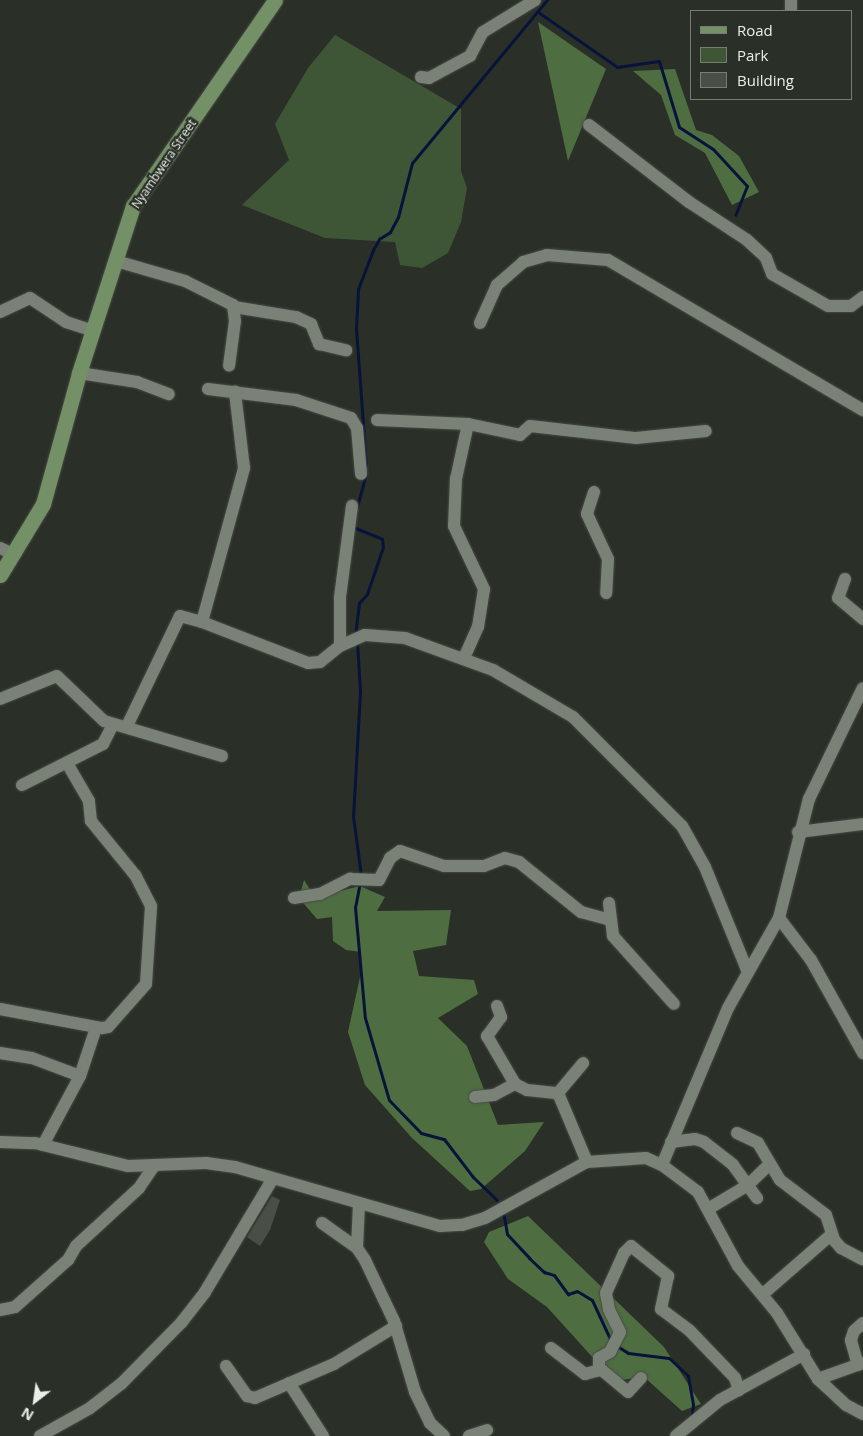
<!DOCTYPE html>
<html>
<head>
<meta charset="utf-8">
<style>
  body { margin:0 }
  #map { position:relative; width:863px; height:1436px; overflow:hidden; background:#2a3028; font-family:"Open Sans",sans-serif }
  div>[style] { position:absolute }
  .green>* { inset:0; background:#3f5636 }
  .forest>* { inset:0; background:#4e6d41 }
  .stream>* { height:3px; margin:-1.5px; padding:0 1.5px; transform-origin:1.5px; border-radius:1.5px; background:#08133a }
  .building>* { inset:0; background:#494f46 }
  .roads { filter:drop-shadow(0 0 1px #474b45) drop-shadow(0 0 1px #474b45) }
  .street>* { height:12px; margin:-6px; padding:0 6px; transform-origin:6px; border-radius:6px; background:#7a8177 }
  .secondary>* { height:15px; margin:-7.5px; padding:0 7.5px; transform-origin:7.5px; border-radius:7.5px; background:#749066 }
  span { translate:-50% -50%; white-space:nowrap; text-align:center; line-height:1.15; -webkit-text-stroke:4.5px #2a3028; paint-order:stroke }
  .street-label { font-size:12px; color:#eaeee8 }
  .legend { position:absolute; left:690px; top:10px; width:162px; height:90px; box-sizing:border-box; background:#2a3028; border:1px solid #777c75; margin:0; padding:6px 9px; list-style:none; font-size:15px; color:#eaeee8 }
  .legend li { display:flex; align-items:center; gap:10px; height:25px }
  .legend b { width:25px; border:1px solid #777c75 }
  .north { position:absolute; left:10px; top:1376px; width:50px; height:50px; -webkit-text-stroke:4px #2a3028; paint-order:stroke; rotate:210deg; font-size:14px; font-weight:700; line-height:20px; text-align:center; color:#eaeee8 }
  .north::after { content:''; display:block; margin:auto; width:18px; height:22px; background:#eaeee8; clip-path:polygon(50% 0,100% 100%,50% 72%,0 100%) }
</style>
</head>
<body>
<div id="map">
  <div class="green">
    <div style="clip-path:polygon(335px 35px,461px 109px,461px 171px,467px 188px,461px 222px,448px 253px,422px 268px,400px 265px,395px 242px,325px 238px,242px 205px,289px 160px,275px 124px,308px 68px)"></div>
  </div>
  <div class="forest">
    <div style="clip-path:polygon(538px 22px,606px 69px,568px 161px)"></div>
    <div style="clip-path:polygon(675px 69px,696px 130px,712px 135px,739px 156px,759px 192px,732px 205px,705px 153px,675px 135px,661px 95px,633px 71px)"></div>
    <div style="clip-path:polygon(304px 880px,315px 897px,360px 886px,385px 897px,377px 911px,451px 910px,446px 945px,413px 951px,419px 976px,474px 980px,478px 994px,438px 1018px,467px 1046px,498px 1125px,544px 1122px,525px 1151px,481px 1189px,470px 1191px,412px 1138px,365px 1085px,348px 1032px,360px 977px,361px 952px,346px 950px,333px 941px,332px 917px,317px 919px,299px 898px)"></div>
    <div style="clip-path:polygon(528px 1216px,664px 1347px,701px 1404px,682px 1411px,644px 1377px,614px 1381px,547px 1307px,508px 1279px,484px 1242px,489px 1232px)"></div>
  </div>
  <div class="stream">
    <div style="left:538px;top:12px;width:96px;rotate:34.8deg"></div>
    <div style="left:617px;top:67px;width:42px;rotate:-8.1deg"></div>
    <div style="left:659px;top:61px;width:69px;rotate:73.1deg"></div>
    <div style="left:679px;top:127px;width:40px;rotate:32.9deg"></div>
    <div style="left:713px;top:149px;width:50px;rotate:47.4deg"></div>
    <div style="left:747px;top:186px;width:31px;rotate:112deg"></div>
    <div style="left:366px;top:465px;width:136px;rotate:-94.2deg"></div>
    <div style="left:356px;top:329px;width:40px;rotate:-87.1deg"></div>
    <div style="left:358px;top:289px;width:42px;rotate:-69deg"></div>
    <div style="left:373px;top:250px;width:13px;rotate:-61deg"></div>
    <div style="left:379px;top:239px;width:13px;rotate:-32deg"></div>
    <div style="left:390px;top:232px;width:17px;rotate:-62deg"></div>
    <div style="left:398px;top:217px;width:56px;rotate:-75.5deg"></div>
    <div style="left:412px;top:163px;width:212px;rotate:-50.4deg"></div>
    <div style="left:357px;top:507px;width:34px;rotate:-75deg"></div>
    <div style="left:353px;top:527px;width:31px;rotate:22deg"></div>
    <div style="left:382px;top:539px;width:8px;rotate:83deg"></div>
    <div style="left:383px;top:547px;width:50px;rotate:108.8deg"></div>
    <div style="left:367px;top:594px;width:12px;rotate:132deg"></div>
    <div style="left:359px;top:603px;width:32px;rotate:97deg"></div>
    <div style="left:357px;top:641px;width:51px;rotate:86.6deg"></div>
    <div style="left:360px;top:692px;width:124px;rotate:93.2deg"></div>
    <div style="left:353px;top:816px;width:60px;rotate:82.3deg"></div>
    <div style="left:360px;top:882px;width:25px;rotate:101deg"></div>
    <div style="left:355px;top:907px;width:111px;rotate:84.9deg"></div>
    <div style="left:365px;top:1018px;width:85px;rotate:73.7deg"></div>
    <div style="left:389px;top:1100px;width:46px;rotate:45.9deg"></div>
    <div style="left:421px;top:1133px;width:24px;rotate:15deg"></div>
    <div style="left:444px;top:1139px;width:48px;rotate:52.7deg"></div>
    <div style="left:473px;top:1177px;width:33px;rotate:44deg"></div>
    <div style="left:503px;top:1211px;width:23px;rotate:80deg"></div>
    <div style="left:507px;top:1234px;width:33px;rotate:47deg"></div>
    <div style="left:529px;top:1258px;width:21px;rotate:43deg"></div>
    <div style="left:544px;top:1272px;width:10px;rotate:17deg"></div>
    <div style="left:554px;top:1275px;width:24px;rotate:54deg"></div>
    <div style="left:568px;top:1294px;width:9px;rotate:-18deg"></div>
    <div style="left:577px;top:1291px;width:17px;rotate:31deg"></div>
    <div style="left:592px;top:1300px;width:45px;rotate:65.1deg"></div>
    <div style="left:617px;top:1346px;width:13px;rotate:32deg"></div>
    <div style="left:628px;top:1353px;width:41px;rotate:7deg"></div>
    <div style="left:669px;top:1358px;width:26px;rotate:43deg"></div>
    <div style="left:688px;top:1376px;width:29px;rotate:80deg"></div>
    <div style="left:693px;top:1405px;width:14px;rotate:98deg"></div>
  </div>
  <div class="building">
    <div style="clip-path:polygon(272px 1196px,280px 1200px,270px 1230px,260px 1246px,247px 1237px)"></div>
  </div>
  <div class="roads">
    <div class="street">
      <div style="left:791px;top:11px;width:11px;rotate:-90deg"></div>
      <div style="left:421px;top:77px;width:8px;rotate:7deg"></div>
      <div style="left:429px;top:78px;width:47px;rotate:-28.2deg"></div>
      <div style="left:470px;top:56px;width:27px;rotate:-62deg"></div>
      <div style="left:483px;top:32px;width:61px;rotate:-31.6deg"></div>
      <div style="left:589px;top:125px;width:126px;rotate:37.6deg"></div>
      <div style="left:689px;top:202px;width:69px;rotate:33.2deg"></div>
      <div style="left:747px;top:240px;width:26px;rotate:43deg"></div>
      <div style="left:766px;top:258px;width:17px;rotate:69deg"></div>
      <div style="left:772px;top:274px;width:64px;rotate:29.7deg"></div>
      <div style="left:828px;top:306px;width:23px"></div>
      <div style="left:851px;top:306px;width:15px;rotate:-37deg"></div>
      <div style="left:116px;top:261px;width:72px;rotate:16.2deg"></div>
      <div style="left:185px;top:281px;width:54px;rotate:26.6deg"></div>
      <div style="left:233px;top:305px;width:16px;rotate:83deg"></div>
      <div style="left:235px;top:321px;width:45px;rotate:97.6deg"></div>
      <div style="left:234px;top:307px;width:63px;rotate:9.2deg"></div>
      <div style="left:296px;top:317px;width:17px;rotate:25deg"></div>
      <div style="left:311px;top:324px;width:22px;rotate:68deg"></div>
      <div style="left:319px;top:344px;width:28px;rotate:13deg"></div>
      <div style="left:0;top:312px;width:33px;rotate:-25deg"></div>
      <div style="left:30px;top:298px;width:43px;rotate:33.7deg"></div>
      <div style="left:66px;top:322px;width:28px;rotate:18deg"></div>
      <div style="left:480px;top:323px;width:42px;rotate:-65.9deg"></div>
      <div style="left:497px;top:285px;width:35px;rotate:-41deg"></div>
      <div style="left:523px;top:262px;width:25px;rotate:-16deg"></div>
      <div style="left:547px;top:255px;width:61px;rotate:4.7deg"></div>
      <div style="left:608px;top:260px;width:296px;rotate:30.5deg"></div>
      <div style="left:79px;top:373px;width:59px;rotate:8.8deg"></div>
      <div style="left:137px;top:382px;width:34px;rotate:21deg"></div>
      <div style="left:208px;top:389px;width:89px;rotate:7.1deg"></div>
      <div style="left:296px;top:400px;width:58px;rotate:18.1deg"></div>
      <div style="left:351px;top:418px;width:12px;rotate:59deg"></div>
      <div style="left:357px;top:428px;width:46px;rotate:85deg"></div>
      <div style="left:377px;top:420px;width:91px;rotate:2.5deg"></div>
      <div style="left:468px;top:424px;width:53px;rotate:11.9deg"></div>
      <div style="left:520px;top:435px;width:13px;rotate:-42deg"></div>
      <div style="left:530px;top:426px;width:107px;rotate:6.5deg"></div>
      <div style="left:636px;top:438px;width:70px;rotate:-5.7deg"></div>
      <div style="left:594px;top:492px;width:23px;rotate:108deg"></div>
      <div style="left:587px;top:514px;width:50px;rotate:65deg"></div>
      <div style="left:608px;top:559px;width:34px;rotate:93deg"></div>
      <div style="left:0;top:548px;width:14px;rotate:25deg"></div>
      <div style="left:845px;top:579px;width:20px;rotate:110deg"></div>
      <div style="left:838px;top:598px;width:33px;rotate:40deg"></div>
      <div style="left:202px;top:622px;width:114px;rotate:21.1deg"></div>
      <div style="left:308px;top:663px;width:12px;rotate:-5deg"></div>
      <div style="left:320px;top:662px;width:26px;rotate:-39deg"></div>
      <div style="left:340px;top:646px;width:27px;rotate:-24deg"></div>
      <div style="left:365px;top:635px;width:40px;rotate:4.3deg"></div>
      <div style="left:405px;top:638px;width:94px;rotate:20deg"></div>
      <div style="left:493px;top:670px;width:93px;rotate:30.4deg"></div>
      <div style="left:573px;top:717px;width:154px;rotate:45deg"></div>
      <div style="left:682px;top:826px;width:47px;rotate:60.7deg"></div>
      <div style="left:705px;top:867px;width:111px;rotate:67.8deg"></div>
      <div style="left:340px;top:646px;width:49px;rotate:-90deg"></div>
      <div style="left:340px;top:597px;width:92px;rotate:-82.5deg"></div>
      <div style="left:464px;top:658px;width:34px;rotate:-66deg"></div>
      <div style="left:478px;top:627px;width:38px;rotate:-81deg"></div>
      <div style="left:484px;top:589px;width:70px;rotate:-115.5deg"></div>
      <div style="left:454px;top:526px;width:47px;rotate:-87.6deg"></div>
      <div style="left:456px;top:479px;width:56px;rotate:-77.7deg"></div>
      <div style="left:0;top:699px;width:61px;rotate:-22deg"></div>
      <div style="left:57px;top:676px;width:65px;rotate:43.8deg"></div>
      <div style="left:104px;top:721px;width:123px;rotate:16.5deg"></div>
      <div style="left:127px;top:726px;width:122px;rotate:-64.3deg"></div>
      <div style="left:180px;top:616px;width:23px;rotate:15deg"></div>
      <div style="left:202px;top:622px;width:160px;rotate:-74.7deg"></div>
      <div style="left:244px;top:468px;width:77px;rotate:-96.8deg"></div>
      <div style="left:22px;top:785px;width:91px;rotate:-26.8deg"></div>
      <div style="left:103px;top:744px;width:22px;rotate:-63deg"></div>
      <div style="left:798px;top:832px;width:65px;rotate:-7deg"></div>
      <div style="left:294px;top:898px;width:26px;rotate:-9deg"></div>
      <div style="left:320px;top:894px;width:34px;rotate:-27deg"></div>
      <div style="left:350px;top:879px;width:29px;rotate:2deg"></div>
      <div style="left:379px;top:880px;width:25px;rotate:-63deg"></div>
      <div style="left:390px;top:858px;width:12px;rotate:-35deg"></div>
      <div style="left:400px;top:851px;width:46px;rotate:18.8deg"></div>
      <div style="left:444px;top:866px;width:40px"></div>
      <div style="left:484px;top:866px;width:22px;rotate:-21deg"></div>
      <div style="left:505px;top:858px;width:15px;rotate:16deg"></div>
      <div style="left:519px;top:862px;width:80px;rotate:38.9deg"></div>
      <div style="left:581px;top:912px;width:28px;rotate:15deg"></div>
      <div style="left:609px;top:903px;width:33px;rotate:83deg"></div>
      <div style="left:613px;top:936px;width:91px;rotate:48.1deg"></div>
      <div style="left:779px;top:918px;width:53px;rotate:52.7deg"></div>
      <div style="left:811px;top:960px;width:107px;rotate:60.8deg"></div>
      <div style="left:497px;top:1006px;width:12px;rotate:70deg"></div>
      <div style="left:501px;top:1017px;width:24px;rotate:126deg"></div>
      <div style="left:487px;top:1036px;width:56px;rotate:59.7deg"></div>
      <div style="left:515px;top:1084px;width:13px;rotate:27deg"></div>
      <div style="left:527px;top:1090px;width:31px;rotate:6deg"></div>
      <div style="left:558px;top:1093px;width:75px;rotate:67.2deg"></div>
      <div style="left:0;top:1009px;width:104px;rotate:10.6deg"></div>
      <div style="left:102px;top:1028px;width:6px;rotate:-9deg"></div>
      <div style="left:108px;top:1027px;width:57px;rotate:-48.5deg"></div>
      <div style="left:146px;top:984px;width:78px;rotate:-86.3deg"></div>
      <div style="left:151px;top:906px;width:35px;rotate:-117deg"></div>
      <div style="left:135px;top:875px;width:70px;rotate:-129.2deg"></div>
      <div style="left:91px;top:821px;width:20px;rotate:-96deg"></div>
      <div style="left:89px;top:801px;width:44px;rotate:-120.1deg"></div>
      <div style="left:0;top:1053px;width:32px;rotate:9deg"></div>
      <div style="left:32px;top:1058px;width:51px;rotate:20.6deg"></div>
      <div style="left:80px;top:1076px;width:51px;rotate:-71.6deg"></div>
      <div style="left:558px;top:1093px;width:39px;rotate:-50deg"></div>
      <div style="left:475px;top:1097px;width:19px;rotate:-6deg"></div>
      <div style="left:494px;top:1095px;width:24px;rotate:-28deg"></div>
      <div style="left:737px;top:1133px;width:23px;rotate:25deg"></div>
      <div style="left:758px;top:1143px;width:43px;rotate:59.3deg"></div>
      <div style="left:780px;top:1180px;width:58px;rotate:37.3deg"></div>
      <div style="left:826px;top:1215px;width:26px;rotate:72deg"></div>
      <div style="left:834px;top:1240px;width:11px;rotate:49deg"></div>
      <div style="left:841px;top:1248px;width:24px;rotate:28deg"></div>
      <div style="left:0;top:1142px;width:35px;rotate:2deg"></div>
      <div style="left:35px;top:1143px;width:96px;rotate:13.9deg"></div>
      <div style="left:128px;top:1166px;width:78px;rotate:-2.2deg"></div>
      <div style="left:206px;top:1163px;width:29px;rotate:8deg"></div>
      <div style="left:235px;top:1167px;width:213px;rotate:16.1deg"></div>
      <div style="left:440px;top:1226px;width:22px;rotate:-3deg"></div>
      <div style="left:462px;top:1225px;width:24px;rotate:-17deg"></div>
      <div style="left:485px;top:1218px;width:116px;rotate:-28.8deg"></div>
      <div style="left:587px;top:1162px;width:59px;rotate:-3.9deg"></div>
      <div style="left:646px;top:1158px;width:17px;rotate:24deg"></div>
      <div style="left:662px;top:1165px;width:45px;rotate:36.9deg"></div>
      <div style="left:698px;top:1192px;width:84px;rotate:61.6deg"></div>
      <div style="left:738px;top:1266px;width:61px;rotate:50.3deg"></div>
      <div style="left:777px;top:1313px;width:78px;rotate:58.2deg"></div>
      <div style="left:818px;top:1379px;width:48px;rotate:-19.6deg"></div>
      <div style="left:671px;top:1142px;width:24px;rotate:-7deg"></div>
      <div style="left:695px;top:1139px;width:9px;rotate:18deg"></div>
      <div style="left:704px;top:1142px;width:37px;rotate:38deg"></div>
      <div style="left:733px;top:1165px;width:41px;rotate:54deg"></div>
      <div style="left:43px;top:1145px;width:78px;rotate:-61.8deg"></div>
      <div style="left:662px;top:1165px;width:170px;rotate:-67.2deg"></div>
      <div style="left:728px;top:1008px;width:103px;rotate:-60.5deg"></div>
      <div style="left:779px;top:918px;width:123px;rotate:-75.9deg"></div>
      <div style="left:809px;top:799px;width:123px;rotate:-64.1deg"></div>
      <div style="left:708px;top:1209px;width:47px;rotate:-31deg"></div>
      <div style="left:748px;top:1185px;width:30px;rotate:-44deg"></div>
      <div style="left:322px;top:1223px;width:43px;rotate:35.5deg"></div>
      <div style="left:357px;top:1248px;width:14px;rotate:56deg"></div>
      <div style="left:365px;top:1260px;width:68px;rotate:64.6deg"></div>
      <div style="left:394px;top:1321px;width:74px;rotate:73.5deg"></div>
      <div style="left:415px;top:1392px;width:34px;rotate:64deg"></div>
      <div style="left:430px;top:1423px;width:19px;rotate:43deg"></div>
      <div style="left:357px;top:1248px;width:44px;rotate:-87.4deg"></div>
      <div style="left:763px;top:1294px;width:91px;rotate:-41deg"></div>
      <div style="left:0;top:1310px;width:15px;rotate:-11deg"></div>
      <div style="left:15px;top:1307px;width:71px;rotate:-41.6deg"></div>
      <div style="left:68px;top:1260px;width:16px;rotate:-60deg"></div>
      <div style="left:76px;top:1246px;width:86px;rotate:-42.6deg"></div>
      <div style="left:139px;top:1188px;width:25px;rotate:-56deg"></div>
      <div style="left:551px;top:1348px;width:43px;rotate:37.4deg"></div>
      <div style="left:585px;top:1374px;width:16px;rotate:-15deg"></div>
      <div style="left:858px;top:1365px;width:26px;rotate:-106deg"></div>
      <div style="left:851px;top:1340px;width:9px;rotate:-72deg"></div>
      <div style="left:854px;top:1331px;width:12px;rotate:-42deg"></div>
      <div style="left:226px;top:1366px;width:37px;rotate:55deg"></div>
      <div style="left:247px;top:1396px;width:8px;rotate:14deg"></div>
      <div style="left:255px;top:1398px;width:86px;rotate:-23.3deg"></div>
      <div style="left:334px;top:1364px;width:73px;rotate:-31.5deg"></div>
      <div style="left:641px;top:1378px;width:19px;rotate:133deg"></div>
      <div style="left:628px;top:1392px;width:38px;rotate:-140deg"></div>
      <div style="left:599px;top:1368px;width:10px;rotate:-90deg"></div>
      <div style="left:599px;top:1358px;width:13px;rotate:-29deg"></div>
      <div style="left:610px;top:1352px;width:22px;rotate:-63deg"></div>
      <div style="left:620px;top:1332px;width:25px;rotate:-116deg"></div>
      <div style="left:609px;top:1309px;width:16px;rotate:-101deg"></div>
      <div style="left:606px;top:1293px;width:44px;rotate:-65.8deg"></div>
      <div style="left:624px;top:1253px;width:10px;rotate:-45deg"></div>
      <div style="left:631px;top:1246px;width:48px;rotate:39deg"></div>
      <div style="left:668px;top:1276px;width:34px;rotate:102deg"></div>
      <div style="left:661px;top:1309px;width:36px;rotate:37deg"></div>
      <div style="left:690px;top:1331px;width:65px;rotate:46.2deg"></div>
      <div style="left:735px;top:1378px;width:13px;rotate:72deg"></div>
      <div style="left:818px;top:1379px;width:38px;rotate:43deg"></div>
      <div style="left:846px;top:1405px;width:19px;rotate:28deg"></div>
      <div style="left:289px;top:1383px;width:63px;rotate:57.3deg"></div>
      <div style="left:40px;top:1436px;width:57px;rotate:-29.2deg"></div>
      <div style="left:90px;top:1408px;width:39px;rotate:-38deg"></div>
      <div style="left:121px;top:1384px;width:86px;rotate:-45.5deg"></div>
      <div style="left:181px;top:1323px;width:39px;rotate:-52deg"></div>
      <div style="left:205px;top:1292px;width:131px;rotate:-59.1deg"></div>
      <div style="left:469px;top:1436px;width:19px;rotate:-18deg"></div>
      <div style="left:676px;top:1436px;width:57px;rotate:-39.3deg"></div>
      <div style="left:720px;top:1400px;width:96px;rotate:-28.7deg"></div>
    </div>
    <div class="secondary">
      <div style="left:0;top:575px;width:83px;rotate:-58.8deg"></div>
      <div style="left:43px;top:504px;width:136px;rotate:-74.6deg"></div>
      <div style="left:79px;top:373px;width:176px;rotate:-72.1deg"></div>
      <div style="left:133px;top:206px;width:250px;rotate:-55.4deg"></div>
    </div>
  </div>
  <div class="street-label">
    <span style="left:164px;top:164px;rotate:-56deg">Nyambwera Street</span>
  </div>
  <ul class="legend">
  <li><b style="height:6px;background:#749066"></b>Road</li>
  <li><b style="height:14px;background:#3f5636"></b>Park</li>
  <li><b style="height:14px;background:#494f46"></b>Building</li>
  </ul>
  <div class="north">N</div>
</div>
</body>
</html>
